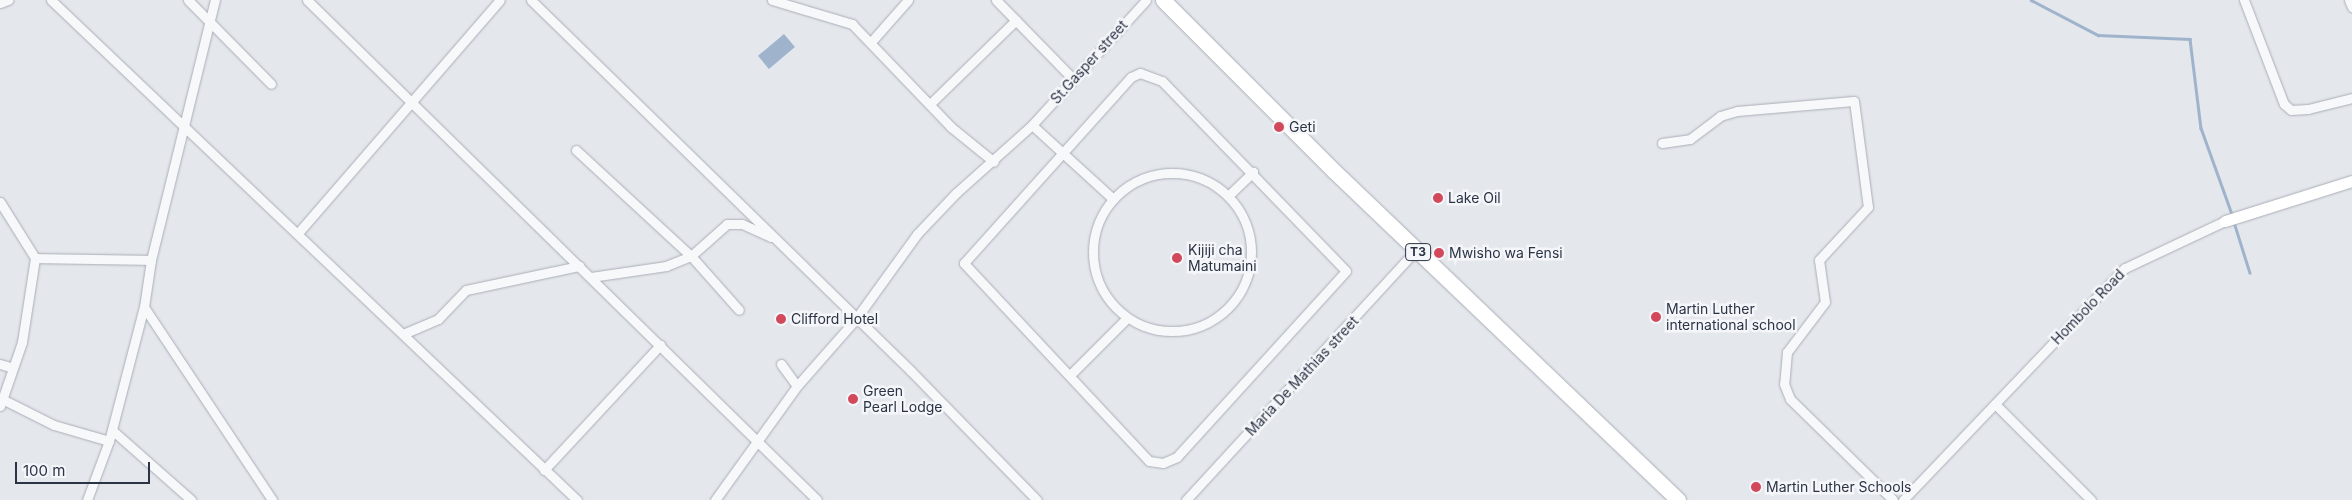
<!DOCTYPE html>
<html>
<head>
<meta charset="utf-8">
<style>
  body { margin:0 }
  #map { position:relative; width:2352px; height:500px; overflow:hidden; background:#e4e7ec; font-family:Inter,sans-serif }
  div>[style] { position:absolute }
  .water>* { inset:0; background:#9fb4cc; transform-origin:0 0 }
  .stream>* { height:2.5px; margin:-1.25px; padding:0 1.25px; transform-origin:1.25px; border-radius:1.25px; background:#9fb4cc }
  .roads { filter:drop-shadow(0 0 1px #a9aeb7) drop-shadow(0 0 1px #a9aeb7) }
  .street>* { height:9px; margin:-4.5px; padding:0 4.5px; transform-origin:4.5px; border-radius:4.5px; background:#f7f8fa }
  .street>.ring { margin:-4.5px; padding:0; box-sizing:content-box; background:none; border:9px solid #f7f8fa; border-radius:50% }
  .secondary>* { height:11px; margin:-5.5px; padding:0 5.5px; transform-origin:5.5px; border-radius:5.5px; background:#fff }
  .highway>* { height:15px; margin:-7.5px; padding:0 7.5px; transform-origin:7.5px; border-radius:7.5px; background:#fff }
  .dots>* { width:14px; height:14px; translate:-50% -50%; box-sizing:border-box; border:2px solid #f4f6f9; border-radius:50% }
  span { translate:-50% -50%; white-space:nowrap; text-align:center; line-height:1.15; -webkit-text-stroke:5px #f4f6f9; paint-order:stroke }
  .shield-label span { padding:1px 4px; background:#f4f6f9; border:1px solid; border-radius:4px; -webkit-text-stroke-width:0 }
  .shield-label { font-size:12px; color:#2b3445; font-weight:700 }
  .street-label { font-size:14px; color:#2b3445 }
  .poi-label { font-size:14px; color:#2b3445 }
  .left { translate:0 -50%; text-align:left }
  .scale { position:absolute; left:15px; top:462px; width:135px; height:22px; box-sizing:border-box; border:2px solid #2b3445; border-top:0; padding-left:6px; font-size:15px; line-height:18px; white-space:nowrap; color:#2b3445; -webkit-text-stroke:4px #f4f6f9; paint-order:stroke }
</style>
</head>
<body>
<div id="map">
  <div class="water">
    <div style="left:784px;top:34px;width:17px;height:34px;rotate:50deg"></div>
  </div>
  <div class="stream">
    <div style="left:2031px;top:0;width:76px;rotate:27.6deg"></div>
    <div style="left:2098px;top:35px;width:92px;rotate:2.5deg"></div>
    <div style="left:2190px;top:39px;width:90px;rotate:83deg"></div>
    <div style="left:2201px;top:128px;width:91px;rotate:70.2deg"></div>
    <div style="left:2234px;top:222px;width:53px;rotate:72.6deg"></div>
  </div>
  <div class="roads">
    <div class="street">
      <div style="left:51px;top:0;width:726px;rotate:43.55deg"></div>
      <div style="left:188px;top:0;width:118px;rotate:45.3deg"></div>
      <div style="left:307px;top:0;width:714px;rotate:44.43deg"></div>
      <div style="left:531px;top:0;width:531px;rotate:44.31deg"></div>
      <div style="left:911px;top:371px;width:180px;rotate:45.7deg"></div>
      <div style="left:772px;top:0;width:84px;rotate:16.7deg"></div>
      <div style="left:852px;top:24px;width:143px;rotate:46.1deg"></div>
      <div style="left:951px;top:127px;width:55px;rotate:39.1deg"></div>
      <div style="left:996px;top:0;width:109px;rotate:45.7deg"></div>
      <div style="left:2244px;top:0;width:111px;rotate:69deg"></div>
      <div style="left:2284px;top:104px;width:9px;rotate:41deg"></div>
      <div style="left:2291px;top:110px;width:17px;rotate:-3deg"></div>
      <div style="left:2308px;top:109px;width:45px;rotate:-14deg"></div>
      <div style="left:2349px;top:0;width:8px;rotate:67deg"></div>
      <div style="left:0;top:3px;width:9px;rotate:-21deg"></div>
      <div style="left:871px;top:42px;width:56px;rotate:-48.6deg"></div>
      <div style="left:1140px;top:73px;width:23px;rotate:20deg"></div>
      <div style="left:1162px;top:81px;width:264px;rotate:45.9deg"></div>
      <div style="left:1346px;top:271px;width:251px;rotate:132.3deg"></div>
      <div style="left:1177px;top:457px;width:15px;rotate:157deg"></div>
      <div style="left:1163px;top:463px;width:14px;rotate:-172deg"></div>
      <div style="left:1149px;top:461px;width:271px;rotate:-133.1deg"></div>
      <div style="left:964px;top:263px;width:250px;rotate:-48.1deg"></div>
      <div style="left:1131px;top:77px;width:10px;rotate:-24deg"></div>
      <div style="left:930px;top:104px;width:120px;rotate:-44.3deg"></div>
      <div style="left:1032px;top:125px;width:110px;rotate:42.4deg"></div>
      <div style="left:1662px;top:143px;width:28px;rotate:-8deg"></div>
      <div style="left:1690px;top:139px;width:38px;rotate:-37deg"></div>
      <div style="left:1720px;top:116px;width:18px;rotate:-16deg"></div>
      <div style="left:1737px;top:111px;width:117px;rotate:-4.9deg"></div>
      <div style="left:1854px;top:101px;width:107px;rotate:82.5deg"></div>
      <div style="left:1868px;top:207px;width:72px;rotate:132.8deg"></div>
      <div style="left:1819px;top:260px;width:42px;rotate:81.9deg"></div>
      <div style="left:1825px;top:302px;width:63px;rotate:127.2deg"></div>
      <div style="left:1787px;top:352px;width:32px;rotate:95deg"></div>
      <div style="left:1784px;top:384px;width:16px;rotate:68deg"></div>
      <div style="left:1790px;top:399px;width:144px;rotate:44.4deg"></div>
      <div style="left:576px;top:150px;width:156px;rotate:42.7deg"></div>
      <div style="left:691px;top:256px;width:72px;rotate:48.4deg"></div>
      <div class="ring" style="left:1093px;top:173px;width:149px;height:149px"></div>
      <div style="left:1228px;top:196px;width:35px;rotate:-44deg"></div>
      <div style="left:0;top:202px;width:66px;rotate:58deg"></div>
      <div style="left:35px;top:258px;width:116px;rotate:1deg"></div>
      <div style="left:298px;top:233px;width:308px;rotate:-49.1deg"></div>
      <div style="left:591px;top:277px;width:76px;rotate:-8.3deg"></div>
      <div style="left:666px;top:266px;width:27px;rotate:-22deg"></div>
      <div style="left:691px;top:256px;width:48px;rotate:-41.6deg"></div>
      <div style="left:727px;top:224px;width:15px"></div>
      <div style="left:742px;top:224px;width:32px;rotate:24deg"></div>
      <div style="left:144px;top:307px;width:232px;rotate:56.4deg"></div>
      <div style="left:403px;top:334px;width:38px;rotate:-23deg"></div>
      <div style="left:438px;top:319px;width:40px;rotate:-46deg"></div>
      <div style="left:466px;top:290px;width:116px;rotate:-12deg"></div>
      <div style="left:0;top:364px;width:10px;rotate:17deg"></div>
      <div style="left:781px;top:364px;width:27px;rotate:54deg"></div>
      <div style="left:1070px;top:375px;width:81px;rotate:-45deg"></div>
      <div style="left:2px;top:399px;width:58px;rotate:26.6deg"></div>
      <div style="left:54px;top:425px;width:57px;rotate:16.2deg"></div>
      <div style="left:1995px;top:404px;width:136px;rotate:45deg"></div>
      <div style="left:0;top:406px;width:68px;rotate:-71deg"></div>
      <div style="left:22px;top:342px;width:85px;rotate:-81.2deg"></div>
      <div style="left:112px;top:430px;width:106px;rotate:41.5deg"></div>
      <div style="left:544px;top:470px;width:171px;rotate:-47.1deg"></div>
      <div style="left:87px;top:500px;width:63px;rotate:-69.6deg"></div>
      <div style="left:109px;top:441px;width:138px;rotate:-75.4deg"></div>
      <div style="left:144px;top:307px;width:48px;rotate:-81.5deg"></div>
      <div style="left:151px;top:260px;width:268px;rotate:-76.2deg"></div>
      <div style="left:715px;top:500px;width:140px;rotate:-54.3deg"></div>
      <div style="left:797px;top:386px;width:88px;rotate:-48.7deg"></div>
      <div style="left:855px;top:320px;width:106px;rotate:-54.2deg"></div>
      <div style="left:917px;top:234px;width:57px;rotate:-46.4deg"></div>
      <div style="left:956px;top:193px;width:102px;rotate:-41.8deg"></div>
      <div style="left:1032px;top:125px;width:169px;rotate:-47.6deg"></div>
      <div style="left:1186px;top:500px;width:340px;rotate:-47.4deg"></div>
      <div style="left:1903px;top:500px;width:321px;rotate:-46.3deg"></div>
      <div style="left:2125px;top:268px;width:110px;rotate:-25.2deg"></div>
    </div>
    <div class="secondary">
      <div style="left:2225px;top:221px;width:133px;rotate:-17.5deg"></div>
    </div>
    <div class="highway">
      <div style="left:1163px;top:0;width:242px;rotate:45deg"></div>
      <div style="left:1334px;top:171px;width:476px;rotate:43.7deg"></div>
    </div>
  </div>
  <div class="dots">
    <div style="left:1279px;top:127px;background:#d1495b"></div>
    <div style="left:1438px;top:198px;background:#d1495b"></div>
    <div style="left:1439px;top:253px;background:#d1495b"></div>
    <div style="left:1177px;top:258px;background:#d1495b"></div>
    <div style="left:1656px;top:317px;background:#d1495b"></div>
    <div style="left:781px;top:319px;background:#d1495b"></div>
    <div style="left:853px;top:399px;background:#d1495b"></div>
    <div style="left:1756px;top:487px;background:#d1495b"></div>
  </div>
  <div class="shield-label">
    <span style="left:1418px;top:252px">T3</span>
  </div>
  <div class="street-label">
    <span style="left:1089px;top:62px;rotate:-48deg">St.Gasper street</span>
    <span style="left:2088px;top:307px;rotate:-46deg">Hombolo Road</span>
    <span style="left:1302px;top:376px;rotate:-47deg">Maria De Mathias street</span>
  </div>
  <div class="poi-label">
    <span class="left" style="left:1289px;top:127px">Geti</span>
    <span class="left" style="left:1448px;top:198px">Lake Oil</span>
    <span class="left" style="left:1188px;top:258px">Kijiji cha<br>Matumaini</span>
    <span class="left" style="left:1449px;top:253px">Mwisho wa Fensi</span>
    <span class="left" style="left:1666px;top:317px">Martin Luther<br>international school</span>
    <span class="left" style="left:791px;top:319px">Clifford Hotel</span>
    <span class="left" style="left:863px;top:399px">Green<br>Pearl Lodge</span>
    <span class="left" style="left:1766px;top:487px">Martin Luther Schools</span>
  </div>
  <div class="scale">100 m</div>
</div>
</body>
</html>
